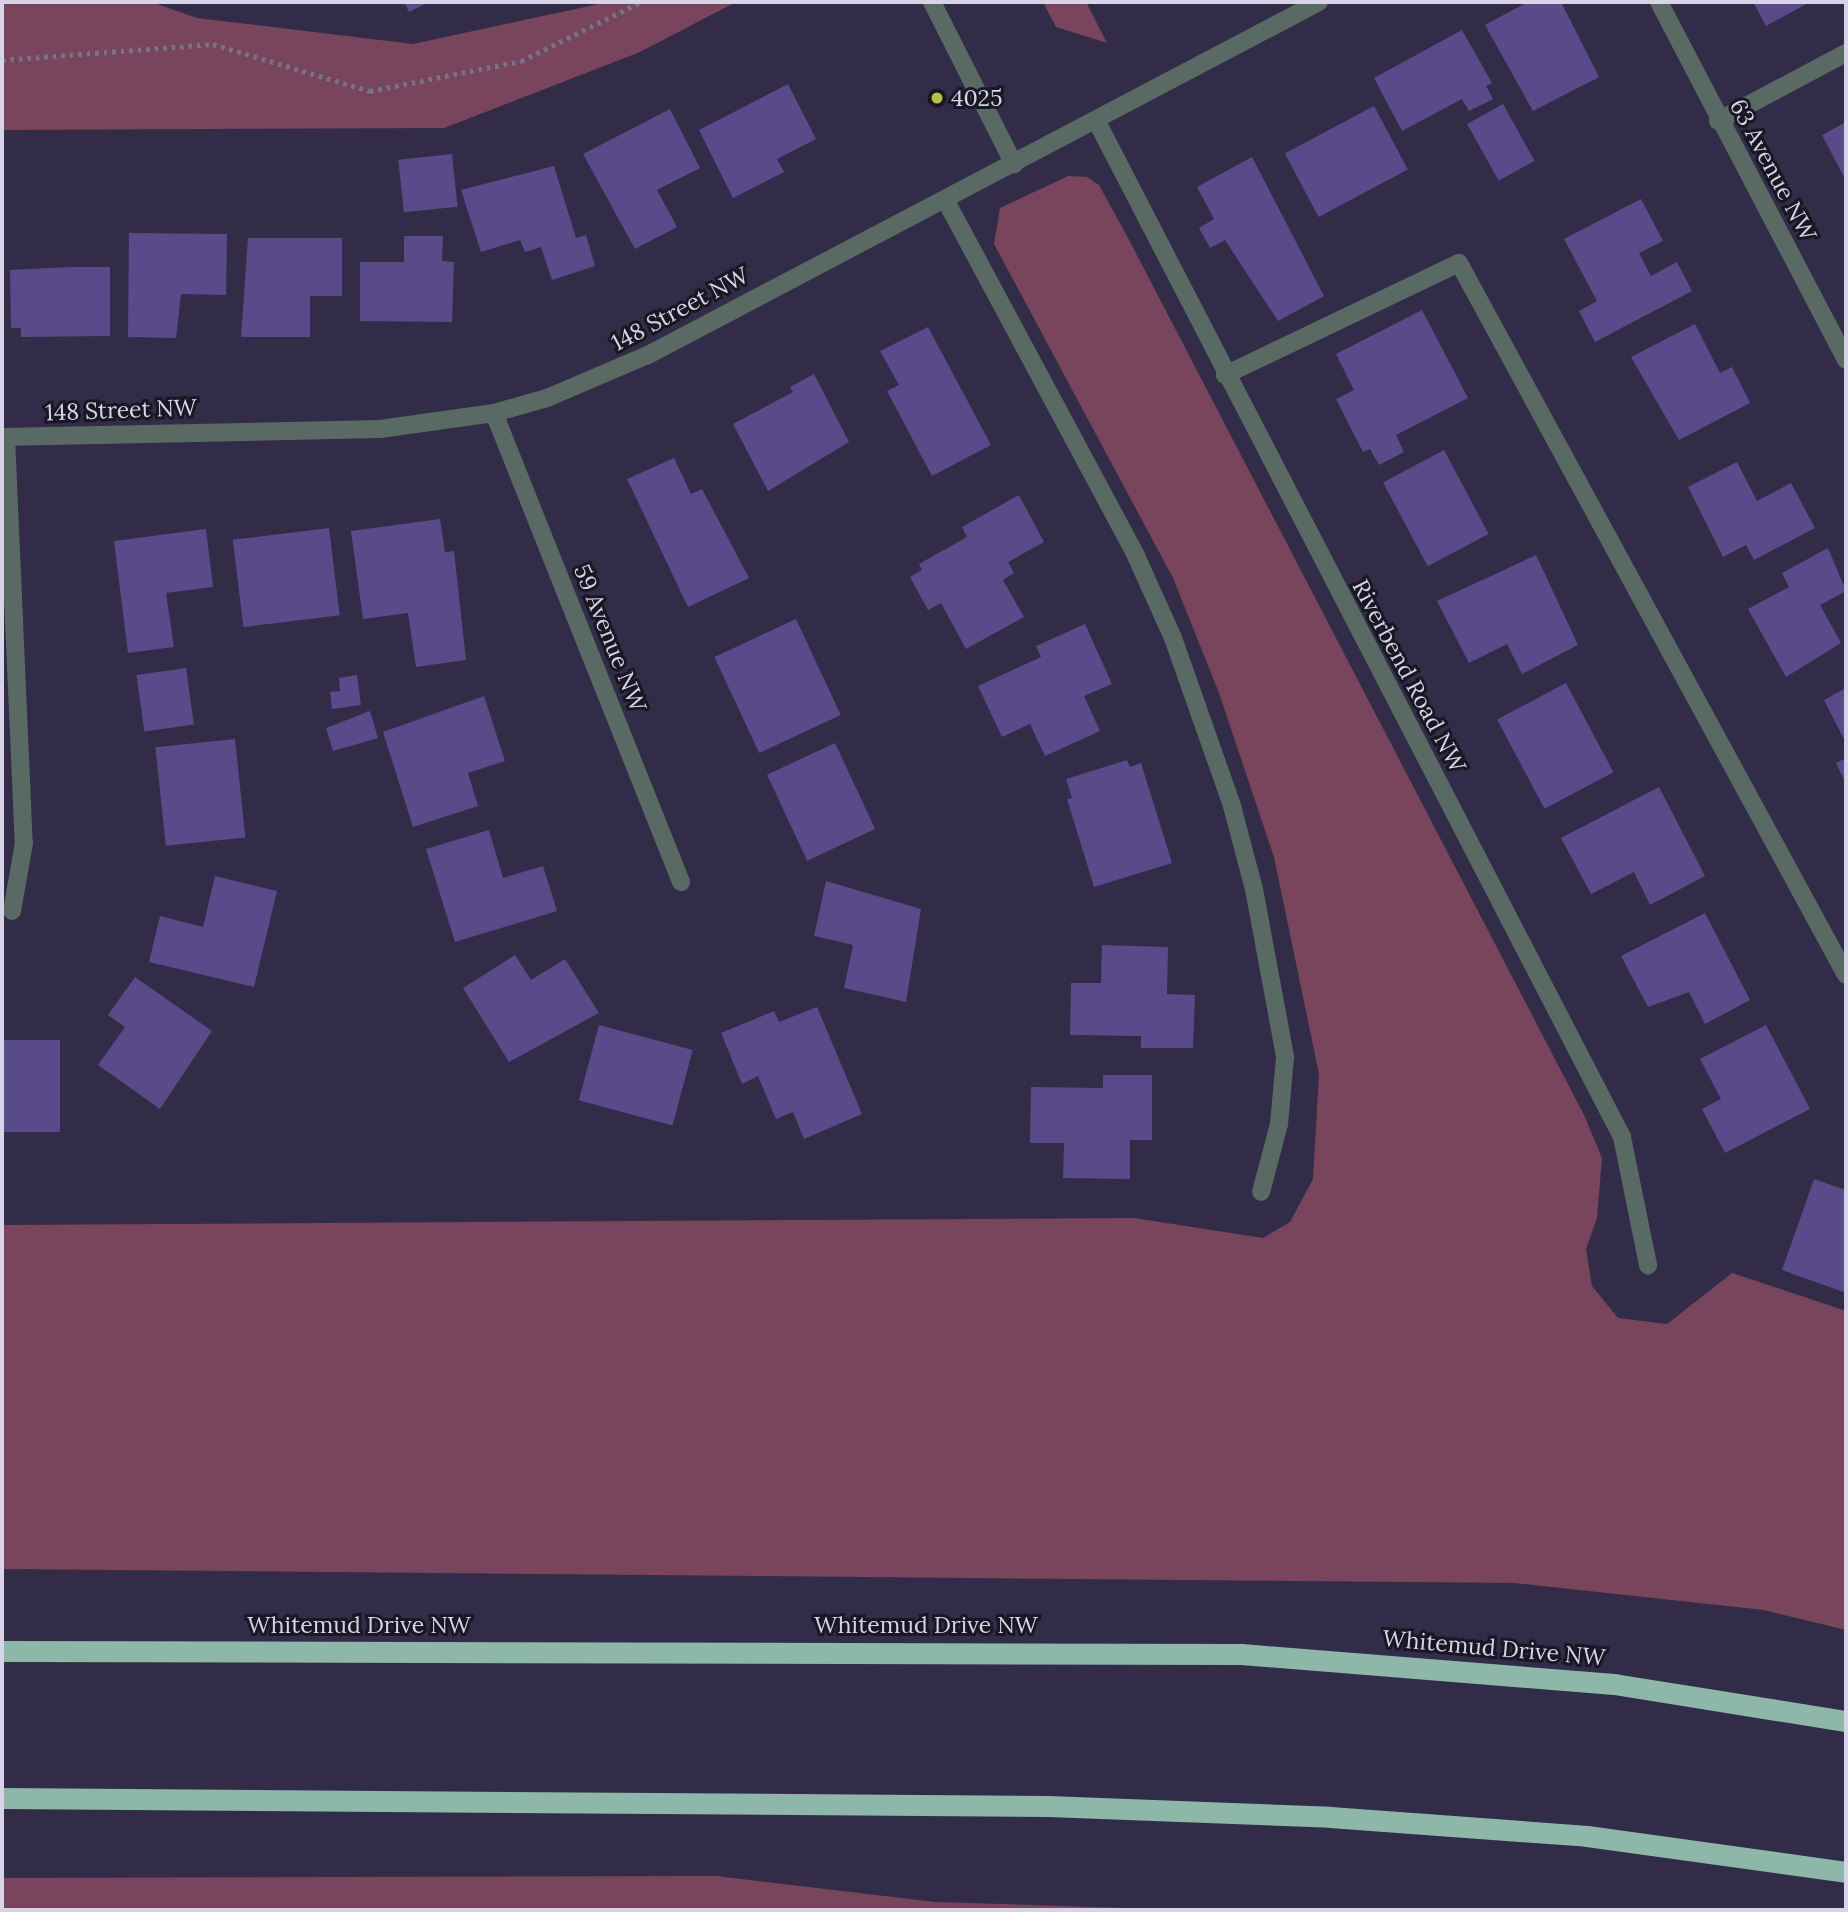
<!DOCTYPE html>
<html>
<head>
<meta charset="utf-8">
<style>
  body { margin:0 }
  #map { position:relative; width:1848px; height:1912px; overflow:hidden; background:#322c48; font-family:Lora,serif }
  div>[style] { position:absolute }
  .green>* { inset:0; background:#79455c }
  .building>* { inset:0; background:#594b89; transform-origin:0 0 }
  .path>* { height:4.5px; margin-top:-2.25px; transform-origin:0; background:repeating-linear-gradient(90deg,#77738a 0 3.5px,transparent 0 8.5px) }
  .minor>* { height:18px; margin:-9px; padding:0 9px; transform-origin:9px; border-radius:9px; background:#596a64 }
  .highway>* { height:21px; margin:-10.5px; padding:0 10.5px; transform-origin:10.5px; border-radius:10.5px; background:#8cb7a9 }
  .dots>* { width:19px; height:19px; translate:-50% -50%; box-sizing:border-box; border:4px solid #191723; border-radius:50% }
  span { translate:-50% -50%; white-space:nowrap; text-align:center; line-height:1.15; -webkit-text-stroke:6px #191723; paint-order:stroke }
  .poi-label { font-size:23px; color:#d6d4e6 }
  .left { translate:0 -50%; text-align:left }
  .street-label { font-size:23px; color:#d6d4e6 }
  .frame { position:absolute; inset:0; border:4px solid #d6d4e6; pointer-events:none }
</style>
</head>
<body>
<div id="map">
  <div class="green">
    <div style="clip-path:polygon(2px 2px,151px 2px,197px 18px,413px 44px,608px 2px,736px 2px,640px 52px,444px 128px,2px 130px)"></div>
    <div style="clip-path:polygon(1043px 2px,1086px 2px,1107px 43px,1056px 27px)"></div>
    <div style="clip-path:polygon(1068px 176px,1087px 177px,1099px 185px,1127px 236px,1584px 1115px,1602px 1158px,1597px 1218px,1586px 1249px,1592px 1286px,1618px 1318px,1667px 1324px,1732px 1273px,1846px 1311px,1846px 1630px,1764px 1610px,1515px 1583px,2px 1569px,2px 1225px,1134px 1218px,1263px 1238px,1290px 1222px,1313px 1179px,1319px 1074px,1274px 857px,1219px 693px,1173px 578px,994px 244px,1000px 208px)"></div>
    <div style="clip-path:polygon(716px 1876px,935px 1902px,1190px 1910px,2px 1910px,2px 1878px)"></div>
  </div>
  <div class="building">
    <div style="clip-path:polygon(404px 2px,429px 2px,409px 12px)"></div>
    <div style="clip-path:polygon(1528px 2px,1561px 2px,1599px 77px,1533px 111px,1485px 25px)"></div>
    <div style="clip-path:polygon(1753px 2px,1810px 2px,1766px 26px)"></div>
    <div style="clip-path:polygon(1462px 30px,1492px 83px,1486px 86px,1493px 99px,1469px 111px,1462px 99px,1402px 131px,1374px 78px)"></div>
    <div style="clip-path:polygon(788px 84px,816px 139px,777px 159px,784px 172px,733px 198px,699px 130px)"></div>
    <div style="left:1503px;top:104px;width:65px;height:41px;rotate:61deg"></div>
    <div style="left:1374px;top:106px;width:72px;height:101px;rotate:62deg"></div>
    <div style="clip-path:polygon(670px 109px,700px 168px,657px 190px,677px 227px,635px 249px,583px 154px)"></div>
    <div style="clip-path:polygon(1846px 122px,1846px 181px,1822px 135px)"></div>
    <div style="left:452px;top:154px;width:53px;height:54px;rotate:84deg"></div>
    <div style="clip-path:polygon(1252px 157px,1324px 296px,1278px 321px,1225px 240px,1210px 248px,1199px 228px,1214px 219px,1197px 187px)"></div>
    <div style="clip-path:polygon(554px 166px,576px 238px,586px 235px,595px 266px,552px 280px,541px 247px,525px 252px,520px 240px,481px 252px,461px 190px)"></div>
    <div style="clip-path:polygon(1641px 199px,1663px 241px,1639px 253px,1651px 276px,1677px 262px,1692px 291px,1595px 342px,1579px 311px,1597px 301px,1564px 239px)"></div>
    <div style="clip-path:polygon(129px 233px,227px 234px,226px 295px,181px 294px,176px 338px,128px 337px)"></div>
    <div style="clip-path:polygon(404px 236px,443px 236px,442px 261px,454px 262px,452px 322px,360px 321px,360px 262px,404px 262px)"></div>
    <div style="clip-path:polygon(248px 238px,342px 238px,342px 296px,310px 296px,310px 337px,241px 337px)"></div>
    <div style="clip-path:polygon(70px 267px,110px 267px,110px 336px,21px 337px,21px 328px,11px 328px,10px 270px)"></div>
    <div style="clip-path:polygon(1422px 310px,1468px 398px,1396px 435px,1404px 452px,1379px 465px,1370px 449px,1363px 452px,1336px 399px,1354px 390px,1336px 354px)"></div>
    <div style="clip-path:polygon(1695px 324px,1720px 373px,1732px 367px,1750px 403px,1679px 440px,1631px 357px)"></div>
    <div style="clip-path:polygon(928px 327px,991px 445px,932px 476px,887px 391px,899px 385px,880px 351px)"></div>
    <div style="clip-path:polygon(814px 374px,849px 442px,768px 491px,733px 424px,793px 392px,790px 387px)"></div>
    <div style="left:1444px;top:450px;width:95px;height:69px;rotate:62deg"></div>
    <div style="clip-path:polygon(674px 458px,691px 494px,702px 489px,749px 578px,688px 607px,627px 479px)"></div>
    <div style="clip-path:polygon(1737px 462px,1757px 501px,1791px 483px,1815px 528px,1754px 560px,1746px 545px,1723px 557px,1688px 487px)"></div>
    <div style="clip-path:polygon(1019px 495px,1044px 542px,1008px 562px,1014px 573px,1003px 580px,1024px 617px,966px 649px,941px 603px,928px 610px,910px 577px,922px 570px,919px 564px,967px 537px,962px 527px)"></div>
    <div style="clip-path:polygon(440px 519px,445px 552px,454px 551px,466px 660px,416px 667px,408px 613px,363px 619px,351px 531px)"></div>
    <div style="left:329px;top:528px;width:88px;height:97px;rotate:83deg"></div>
    <div style="clip-path:polygon(206px 529px,213px 587px,166px 593px,174px 647px,128px 653px,114px 541px)"></div>
    <div style="clip-path:polygon(1828px 548px,1846px 591px,1820px 605px,1841px 643px,1786px 677px,1748px 609px,1789px 587px,1782px 573px)"></div>
    <div style="clip-path:polygon(1536px 555px,1578px 645px,1522px 674px,1507px 644px,1469px 663px,1437px 601px)"></div>
    <div style="left:796px;top:619px;width:106px;height:90px;rotate:65deg"></div>
    <div style="clip-path:polygon(1085px 624px,1112px 684px,1084px 696px,1100px 731px,1045px 756px,1030px 724px,1002px 737px,978px 686px,1041px 657px,1036px 646px)"></div>
    <div style="left:186px;top:668px;width:57px;height:50px;rotate:82deg"></div>
    <div style="clip-path:polygon(357px 675px,361px 705px,332px 709px,330px 692px,340px 691px,339px 678px)"></div>
    <div style="left:1566px;top:683px;width:101px;height:78px;rotate:62deg"></div>
    <div style="clip-path:polygon(1846px 688px,1846px 743px,1824px 700px)"></div>
    <div style="clip-path:polygon(484px 696px,505px 761px,468px 773px,478px 806px,413px 827px,383px 732px)"></div>
    <div style="clip-path:polygon(370px 711px,378px 738px,333px 751px,326px 728px)"></div>
    <div style="left:235px;top:739px;width:99px;height:80px;rotate:84deg"></div>
    <div style="left:835px;top:743px;width:95px;height:75px;rotate:65deg"></div>
    <div style="clip-path:polygon(1846px 758px,1846px 784px,1836px 763px)"></div>
    <div style="clip-path:polygon(1127px 760px,1130px 767px,1141px 763px,1172px 863px,1094px 887px,1067px 799px,1072px 798px,1066px 779px)"></div>
    <div style="clip-path:polygon(1659px 787px,1705px 876px,1650px 905px,1634px 872px,1591px 894px,1561px 838px)"></div>
    <div style="clip-path:polygon(489px 830px,503px 878px,543px 866px,557px 911px,455px 942px,426px 849px)"></div>
    <div style="clip-path:polygon(215px 876px,277px 891px,254px 987px,149px 962px,160px 916px,203px 927px)"></div>
    <div style="clip-path:polygon(826px 881px,921px 909px,906px 1002px,844px 988px,853px 945px,814px 936px)"></div>
    <div style="clip-path:polygon(1705px 913px,1750px 1000px,1705px 1024px,1689px 992px,1648px 1007px,1621px 956px)"></div>
    <div style="clip-path:polygon(1102px 945px,1168px 947px,1167px 994px,1195px 995px,1193px 1048px,1141px 1048px,1141px 1036px,1070px 1035px,1071px 983px,1101px 983px)"></div>
    <div style="clip-path:polygon(515px 955px,531px 980px,565px 959px,599px 1013px,509px 1062px,463px 988px)"></div>
    <div style="clip-path:polygon(135px 977px,212px 1031px,160px 1109px,98px 1065px,125px 1027px,108px 1015px)"></div>
    <div style="clip-path:polygon(817px 1007px,862px 1114px,804px 1139px,793px 1112px,776px 1119px,758px 1076px,742px 1084px,721px 1033px,774px 1011px,779px 1022px)"></div>
    <div style="left:599px;top:1025px;width:97px;height:78px;rotate:15deg"></div>
    <div style="clip-path:polygon(1766px 1025px,1810px 1109px,1725px 1153px,1702px 1109px,1721px 1099px,1700px 1059px)"></div>
    <div style="left:2px;top:1040px;width:58px;height:92px"></div>
    <div style="clip-path:polygon(1103px 1075px,1152px 1075px,1152px 1140px,1130px 1140px,1130px 1179px,1063px 1178px,1064px 1143px,1030px 1143px,1031px 1087px,1103px 1088px)"></div>
    <div style="clip-path:polygon(1814px 1179px,1846px 1190px,1846px 1293px,1782px 1270px)"></div>
  </div>
  <div class="path">
    <div style="left:2px;top:60px;width:212px;rotate:-4.3deg"></div>
    <div style="left:213px;top:44px;width:164px;rotate:16.7deg"></div>
    <div style="left:370px;top:91px;width:154px;rotate:-11.2deg"></div>
    <div style="left:521px;top:61px;width:134px;rotate:-26.2deg"></div>
  </div>
  <div class="minor">
    <div style="left:932px;top:2px;width:182px;rotate:63.2deg"></div>
    <div style="left:1659px;top:2px;width:404px;rotate:62.4deg"></div>
    <div style="left:1096px;top:120px;width:1145px;rotate:62.65deg"></div>
    <div style="left:1622px;top:1137px;width:131px;rotate:78.5deg"></div>
    <div style="left:1718px;top:121px;width:145px;rotate:-28deg"></div>
    <div style="left:946px;top:201px;width:403px;rotate:61.8deg"></div>
    <div style="left:1136px;top:556px;width:90px;rotate:65.7deg"></div>
    <div style="left:1173px;top:638px;width:178px;rotate:70.6deg"></div>
    <div style="left:1232px;top:806px;width:86px;rotate:75.2deg"></div>
    <div style="left:1254px;top:889px;width:171px;rotate:79.5deg"></div>
    <div style="left:1285px;top:1057px;width:67px;rotate:95.1deg"></div>
    <div style="left:1279px;top:1124px;width:70px;rotate:104.8deg"></div>
    <div style="left:1225px;top:375px;width:259px;rotate:-25.6deg"></div>
    <div style="left:1459px;top:263px;width:810px;rotate:61.47deg"></div>
    <div style="left:494px;top:413px;width:505px;rotate:68.26deg"></div>
    <div style="left:2px;top:437px;width:378px;rotate:-1.2deg"></div>
    <div style="left:380px;top:429px;width:115px;rotate:-8deg"></div>
    <div style="left:494px;top:413px;width:55px;rotate:-15.8deg"></div>
    <div style="left:547px;top:398px;width:110px;rotate:-23.1deg"></div>
    <div style="left:648px;top:355px;width:758px;rotate:-27.75deg"></div>
    <div style="left:6px;top:437px;width:406px;rotate:87.5deg"></div>
    <div style="left:24px;top:843px;width:69px;rotate:100deg"></div>
  </div>
  <div class="highway">
    <div style="left:2px;top:1651px;width:1239px;rotate:0.14deg"></div>
    <div style="left:1241px;top:1654px;width:374px;rotate:4.6deg"></div>
    <div style="left:1614px;top:1684px;width:235px;rotate:9.1deg"></div>
    <div style="left:2px;top:1798px;width:1046px;rotate:0.44deg"></div>
    <div style="left:1048px;top:1806px;width:282px;rotate:2.2deg"></div>
    <div style="left:1330px;top:1817px;width:258px;rotate:4.2deg"></div>
    <div style="left:1587px;top:1836px;width:261px;rotate:7.9deg"></div>
  </div>
  <div class="dots">
    <div style="left:937px;top:98px;background:#b9c046"></div>
  </div>
  <div class="poi-label">
    <span class="left" style="left:951px;top:98px">4025</span>
  </div>
  <div class="street-label">
    <span style="left:1773px;top:170px;rotate:62deg">63 Avenue NW</span>
    <span style="left:680px;top:309px;rotate:-28deg">148 Street NW</span>
    <span style="left:121px;top:410px;rotate:-2deg">148 Street NW</span>
    <span style="left:610px;top:638px;rotate:68deg">59 Avenue NW</span>
    <span style="left:1409px;top:676px;rotate:62deg">Riverbend Road NW</span>
    <span style="left:359px;top:1625px">Whitemud Drive NW</span>
    <span style="left:926px;top:1625px">Whitemud Drive NW</span>
    <span style="left:1494px;top:1648px;rotate:5deg">Whitemud Drive NW</span>
  </div>
  <div class="frame"></div>
</div>
</body>
</html>
